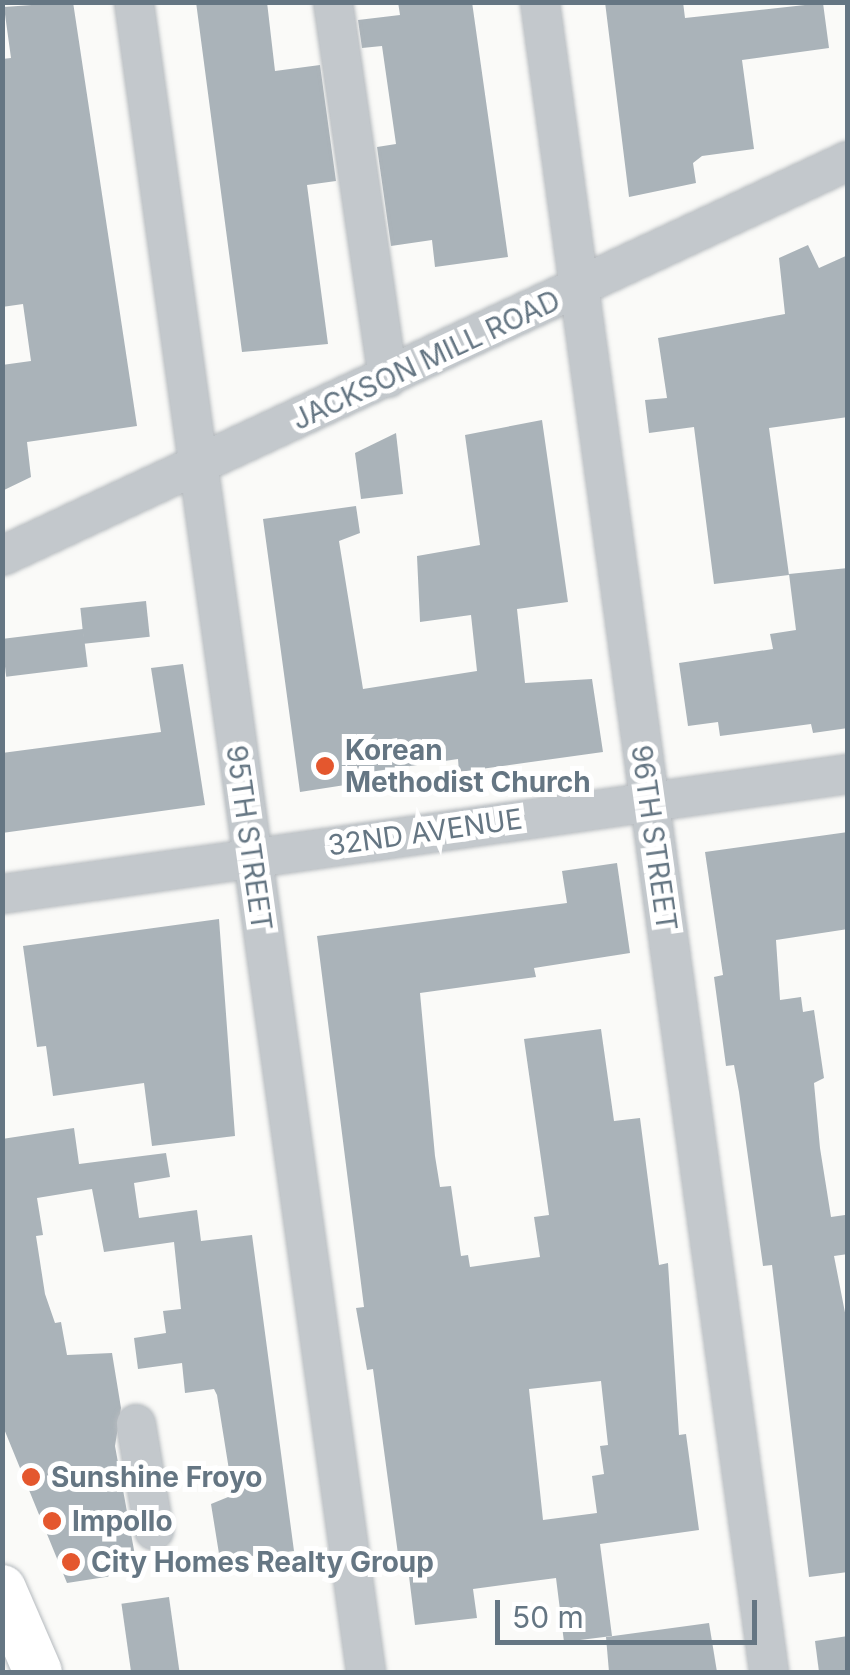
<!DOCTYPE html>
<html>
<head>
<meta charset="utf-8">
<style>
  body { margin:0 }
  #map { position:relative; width:850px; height:1675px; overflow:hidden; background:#fafaf8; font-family:Inter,sans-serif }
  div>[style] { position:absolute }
  .building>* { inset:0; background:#aab3b9; transform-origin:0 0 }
  .roads { filter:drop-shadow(0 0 2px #b5babe) drop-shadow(0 0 2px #b5babe) }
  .minor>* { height:38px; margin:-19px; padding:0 19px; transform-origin:19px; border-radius:19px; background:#c3c8cc }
  .major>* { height:48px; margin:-24px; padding:0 24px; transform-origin:24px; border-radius:24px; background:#fff }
  .dots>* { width:28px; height:28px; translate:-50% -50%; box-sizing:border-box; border:5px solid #fff; border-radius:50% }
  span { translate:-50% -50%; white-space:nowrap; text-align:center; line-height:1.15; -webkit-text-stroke:10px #fff; paint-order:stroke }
  .street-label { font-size:28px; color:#657683 }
  .poi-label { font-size:28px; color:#657683; font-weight:700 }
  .left { translate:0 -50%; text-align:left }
  .frame { position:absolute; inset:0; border:5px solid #657683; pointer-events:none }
  .scale { position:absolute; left:495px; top:1600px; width:262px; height:45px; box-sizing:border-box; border:5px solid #657683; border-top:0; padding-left:12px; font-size:30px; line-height:35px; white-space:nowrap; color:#657683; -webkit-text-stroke:8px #fff; paint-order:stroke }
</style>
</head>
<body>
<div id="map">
  <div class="building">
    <div style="clip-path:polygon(73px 2px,137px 426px,27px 442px,31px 477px,2px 491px,2px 365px,31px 361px,23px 304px,2px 307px,2px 59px,11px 58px,4px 7px)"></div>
    <div style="clip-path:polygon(196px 2px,267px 2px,275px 71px,320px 65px,336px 181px,307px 185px,328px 344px,242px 352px)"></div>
    <div style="clip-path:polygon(398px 2px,472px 2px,508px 257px,435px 267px,432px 240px,391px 246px,377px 147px,396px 144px,382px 46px,362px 48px,358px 20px,400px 15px)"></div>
    <div style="clip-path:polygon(605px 2px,683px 2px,685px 18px,823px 3px,829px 48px,742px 60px,754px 149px,702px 156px,693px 163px,696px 183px,629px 197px)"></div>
    <div style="clip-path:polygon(808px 245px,819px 268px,848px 255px,848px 417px,769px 428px,789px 575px,714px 584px,694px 427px,649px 433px,645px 400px,667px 398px,658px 338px,785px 314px,779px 258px)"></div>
    <div style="clip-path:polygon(542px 420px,568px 602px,517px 609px,525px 683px,592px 679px,603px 752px,459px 772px,458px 759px,356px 774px,358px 783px,300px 792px,263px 519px,356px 506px,360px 533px,339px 541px,363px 689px,477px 671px,471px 615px,420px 622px,417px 556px,480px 545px,465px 435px)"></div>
    <div style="clip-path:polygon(396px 433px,403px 494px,361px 499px,355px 453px)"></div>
    <div style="clip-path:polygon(848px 568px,848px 728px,813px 733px,811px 724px,720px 736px,718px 722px,688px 726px,679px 663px,773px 649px,770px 634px,796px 630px,789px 574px)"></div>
    <div style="left:146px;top:601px;width:36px;height:66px;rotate:84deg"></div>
    <div style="left:83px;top:629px;width:38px;height:82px;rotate:83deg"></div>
    <div style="clip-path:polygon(183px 664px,205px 805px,2px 833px,2px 753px,161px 732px,151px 668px)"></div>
    <div style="clip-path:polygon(848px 832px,848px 929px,776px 940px,780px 1000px,801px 997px,803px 1012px,814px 1010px,824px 1078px,814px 1083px,820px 1148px,831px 1217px,845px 1215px,848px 1232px,848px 1254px,834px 1256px,848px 1328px,848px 1572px,809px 1577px,772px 1265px,763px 1266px,739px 1092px,734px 1065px,726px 1066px,714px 977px,723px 975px,705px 852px)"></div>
    <div style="clip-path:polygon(evenodd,617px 863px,630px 953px,534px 968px,536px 977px,420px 993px,435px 1156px,440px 1187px,451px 1186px,461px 1256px,468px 1255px,470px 1267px,540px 1257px,534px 1217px,549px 1215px,524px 1039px,601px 1029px,614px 1121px,640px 1118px,659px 1265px,668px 1263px,679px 1435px,686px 1434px,699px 1530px,600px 1544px,612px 1636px,564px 1642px,556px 1578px,473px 1589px,477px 1618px,415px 1625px,408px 1568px,400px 1569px,373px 1369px,367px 1370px,356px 1308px,364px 1307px,317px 936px,567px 903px,562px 871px,617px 863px,601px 1381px,608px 1445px,600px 1446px,604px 1474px,592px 1476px,597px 1513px,543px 1520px,529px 1389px,601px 1381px)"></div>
    <div style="clip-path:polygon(219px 919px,235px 1136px,152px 1146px,144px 1083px,53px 1096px,46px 1046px,37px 1047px,23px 946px)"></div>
    <div style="clip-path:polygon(74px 1128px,79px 1164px,166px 1153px,170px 1177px,134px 1183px,139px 1218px,197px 1210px,201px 1241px,252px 1235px,294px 1551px,220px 1560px,211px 1504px,233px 1495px,217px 1395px,214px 1389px,185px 1393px,182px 1363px,138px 1369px,134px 1338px,166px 1333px,163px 1311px,181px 1309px,174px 1242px,104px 1252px,92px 1189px,37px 1198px,43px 1235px,36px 1236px,45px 1294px,55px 1323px,61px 1322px,67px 1355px,112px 1353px,121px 1408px,115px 1446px,138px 1572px,67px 1583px,2px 1424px,2px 1139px)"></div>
    <div style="left:169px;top:1597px;width:76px;height:48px;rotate:82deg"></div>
    <div style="clip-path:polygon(709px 1623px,717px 1672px,609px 1672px,606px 1637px)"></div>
    <div style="clip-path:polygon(848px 1636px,848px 1672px,819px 1672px,815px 1641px)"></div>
  </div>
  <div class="roads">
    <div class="minor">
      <div style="left:134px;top:2px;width:1686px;rotate:82.09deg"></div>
      <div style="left:333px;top:2px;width:380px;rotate:81.7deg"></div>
      <div style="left:540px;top:2px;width:1686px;rotate:82.19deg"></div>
      <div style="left:2px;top:556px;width:934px;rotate:-25.03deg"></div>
      <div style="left:2px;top:894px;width:854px;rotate:-8.07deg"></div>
      <div style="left:136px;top:1424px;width:108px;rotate:80.4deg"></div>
    </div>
    <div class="major">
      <div style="left:2px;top:1589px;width:90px;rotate:66.6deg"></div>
    </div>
  </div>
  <div class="dots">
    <div style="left:325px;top:766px;background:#e4572e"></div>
    <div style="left:31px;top:1477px;background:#e4572e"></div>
    <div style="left:52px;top:1521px;background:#e4572e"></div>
    <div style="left:71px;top:1562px;background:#e4572e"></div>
  </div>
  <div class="street-label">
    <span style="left:426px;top:360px;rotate:-25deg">JACKSON MILL ROAD</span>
    <span style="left:425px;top:832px;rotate:-8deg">32ND AVENUE</span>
    <span style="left:249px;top:838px;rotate:82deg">95TH STREET</span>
    <span style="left:654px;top:838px;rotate:82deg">96TH STREET</span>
  </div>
  <div class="poi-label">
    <span class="left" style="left:345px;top:766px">Korean<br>Methodist Church</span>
    <span class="left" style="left:51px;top:1477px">Sunshine Froyo</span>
    <span class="left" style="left:72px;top:1521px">Impollo</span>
    <span class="left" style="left:91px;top:1562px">City Homes Realty Group</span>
  </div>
  <div class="frame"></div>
  <div class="scale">50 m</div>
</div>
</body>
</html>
